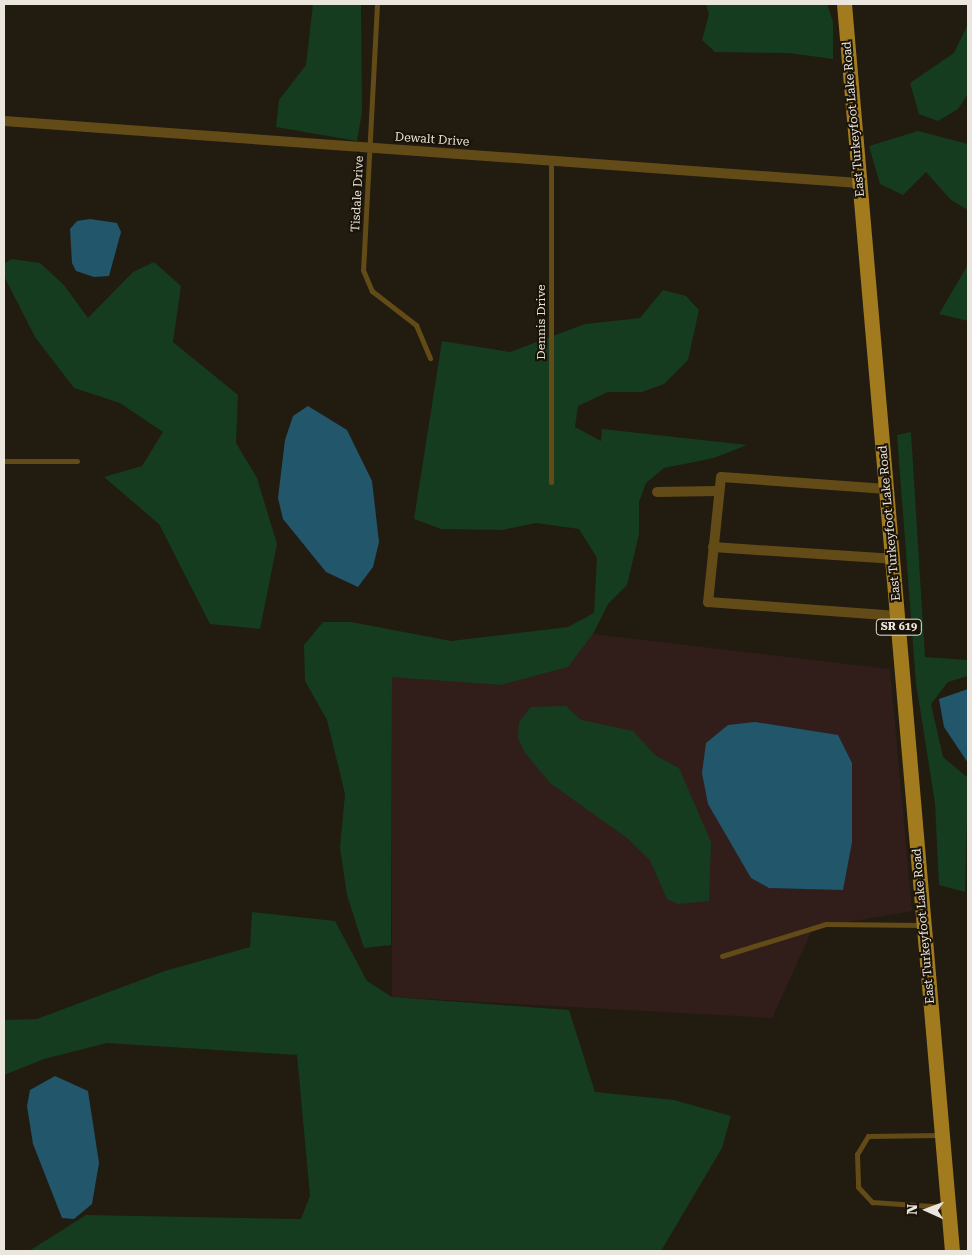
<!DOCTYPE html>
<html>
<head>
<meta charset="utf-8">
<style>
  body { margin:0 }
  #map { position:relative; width:972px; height:1255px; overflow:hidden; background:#221b10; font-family:"Roboto Serif",serif }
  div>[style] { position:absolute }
  .industrial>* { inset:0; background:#311e1b }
  .green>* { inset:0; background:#153c1e }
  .water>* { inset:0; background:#21566b }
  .service>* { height:5px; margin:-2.5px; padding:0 2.5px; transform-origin:2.5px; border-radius:2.5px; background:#624b16 }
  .minor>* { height:10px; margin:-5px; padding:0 5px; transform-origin:5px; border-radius:5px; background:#624b16 }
  .primary>* { height:15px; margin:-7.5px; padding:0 7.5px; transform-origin:7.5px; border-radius:7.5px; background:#a17b1e }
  span { translate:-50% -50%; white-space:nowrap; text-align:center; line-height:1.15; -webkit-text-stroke:4px #191207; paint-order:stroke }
  .shield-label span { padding:1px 4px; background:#191207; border:1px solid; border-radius:4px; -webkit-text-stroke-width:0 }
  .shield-label { font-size:11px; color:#eae5dd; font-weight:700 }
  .street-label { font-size:12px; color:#eae5dd }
  .frame { position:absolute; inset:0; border:5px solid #eae5dd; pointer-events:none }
  .north { position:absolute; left:902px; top:1185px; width:50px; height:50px; -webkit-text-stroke:4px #191207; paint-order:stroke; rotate:272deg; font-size:14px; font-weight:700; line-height:20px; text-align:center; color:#eae5dd }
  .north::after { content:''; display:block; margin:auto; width:18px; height:22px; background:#eae5dd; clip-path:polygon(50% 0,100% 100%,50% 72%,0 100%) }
</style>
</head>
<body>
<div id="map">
  <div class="industrial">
    <div style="clip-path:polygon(593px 634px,890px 669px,912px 911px,813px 928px,772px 1018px,392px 997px,392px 676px,501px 685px,568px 667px)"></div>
  </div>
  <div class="green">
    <div style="clip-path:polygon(313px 4px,361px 4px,362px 112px,357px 141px,276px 127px,279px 100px,306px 65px)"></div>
    <div style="clip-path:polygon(706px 4px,827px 4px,833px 22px,833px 59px,789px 53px,715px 52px,702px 40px,709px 14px)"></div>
    <div style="clip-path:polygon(968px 24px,968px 94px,958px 109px,938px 121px,919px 114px,910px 83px,954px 53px)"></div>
    <div style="clip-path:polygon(918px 131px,968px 144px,968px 210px,951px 200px,926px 172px,903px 195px,880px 184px,869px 146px)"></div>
    <div style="clip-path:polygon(11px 259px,40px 263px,64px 285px,88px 318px,133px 272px,154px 262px,181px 286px,173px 342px,238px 395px,236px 443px,257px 478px,277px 544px,260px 629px,210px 624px,159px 524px,104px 477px,142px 466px,163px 432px,120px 403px,74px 388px,35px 337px,4px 276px,4px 264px)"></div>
    <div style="clip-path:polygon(968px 261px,968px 321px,939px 314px,966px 268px)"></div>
    <div style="clip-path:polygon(663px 290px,686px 296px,699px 310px,688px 360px,664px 384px,642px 392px,608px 392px,578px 406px,575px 427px,601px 441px,602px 429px,747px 445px,714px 458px,664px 468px,646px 483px,639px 502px,639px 534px,627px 585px,608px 604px,593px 634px,568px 667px,501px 685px,392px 677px,391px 945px,364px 948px,347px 895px,340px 847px,345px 794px,327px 720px,305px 681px,304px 645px,323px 622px,351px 622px,451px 641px,568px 627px,594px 613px,597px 558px,579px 529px,536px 523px,502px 530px,441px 529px,414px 519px,442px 341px,510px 352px,585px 324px,640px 318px)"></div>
    <div style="clip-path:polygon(911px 432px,925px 657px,968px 660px,968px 676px,948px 682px,931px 704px,943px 757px,968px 778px,965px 892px,939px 885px,935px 803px,916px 683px,897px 435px)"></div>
    <div style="clip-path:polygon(566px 706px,581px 720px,633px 731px,656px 756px,679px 768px,711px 842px,709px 901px,678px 904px,667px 899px,650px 860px,627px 838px,550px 783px,525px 753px,518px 738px,519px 722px,531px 707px)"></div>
    <div style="clip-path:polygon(252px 912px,335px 921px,367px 981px,392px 997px,569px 1010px,595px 1092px,674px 1100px,731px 1116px,722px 1148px,661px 1251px,29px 1251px,86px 1215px,301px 1219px,310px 1196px,297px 1055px,107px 1043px,44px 1059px,4px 1075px,4px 1020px,37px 1019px,165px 971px,250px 947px)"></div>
  </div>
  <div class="water">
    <div style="clip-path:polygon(90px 219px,117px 223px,121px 232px,109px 276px,94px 277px,76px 271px,72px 263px,70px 229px,77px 221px)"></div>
    <div style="clip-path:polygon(308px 406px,347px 430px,372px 481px,379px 542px,373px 567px,358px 587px,326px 572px,283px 519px,278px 498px,285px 440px,293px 416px)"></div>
    <div style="clip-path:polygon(968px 689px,968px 763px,944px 727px,939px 699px)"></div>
    <div style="clip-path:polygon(755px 722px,838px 735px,852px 763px,852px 842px,843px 890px,769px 888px,751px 878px,708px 804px,702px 773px,706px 743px,728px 725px)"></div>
    <div style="clip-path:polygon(55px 1076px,88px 1091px,99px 1163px,92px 1204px,74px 1219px,62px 1218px,33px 1144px,27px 1106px,30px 1090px)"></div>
  </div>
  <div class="service">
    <div style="left:377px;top:4px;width:266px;rotate:93deg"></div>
    <div style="left:363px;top:270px;width:23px;rotate:67deg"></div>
    <div style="left:372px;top:291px;width:56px;rotate:37.7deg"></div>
    <div style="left:416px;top:325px;width:36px;rotate:67deg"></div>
    <div style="left:4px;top:461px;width:73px"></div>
    <div style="left:551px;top:482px;width:320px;rotate:-90deg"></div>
    <div style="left:722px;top:956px;width:109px;rotate:-17.1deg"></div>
    <div style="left:826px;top:924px;width:97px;rotate:0.6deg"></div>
    <div style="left:939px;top:1135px;width:71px;rotate:179.2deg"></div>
    <div style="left:868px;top:1136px;width:21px;rotate:121deg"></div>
    <div style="left:857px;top:1154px;width:33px;rotate:88deg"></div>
    <div style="left:858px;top:1187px;width:21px;rotate:47deg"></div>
    <div style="left:872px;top:1202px;width:74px;rotate:3.9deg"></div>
  </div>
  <div class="minor">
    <div style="left:4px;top:121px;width:857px;rotate:4.15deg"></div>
    <div style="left:886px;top:489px;width:165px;rotate:-175.8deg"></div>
    <div style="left:721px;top:477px;width:126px;rotate:95.9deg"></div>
    <div style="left:708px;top:602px;width:191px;rotate:4.2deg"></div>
    <div style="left:657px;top:492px;width:60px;rotate:-1deg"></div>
    <div style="left:713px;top:547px;width:179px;rotate:3.8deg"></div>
  </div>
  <div class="primary">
    <div style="left:844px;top:4px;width:1252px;rotate:85.05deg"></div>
  </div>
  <div class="shield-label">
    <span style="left:899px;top:627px">SR 619</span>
  </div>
  <div class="street-label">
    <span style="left:854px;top:119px;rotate:-95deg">East Turkeyfoot Lake Road</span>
    <span style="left:432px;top:140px;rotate:4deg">Dewalt Drive</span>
    <span style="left:358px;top:194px;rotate:-87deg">Tisdale Drive</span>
    <span style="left:542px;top:322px;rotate:-90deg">Dennis Drive</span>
    <span style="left:890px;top:523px;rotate:-95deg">East Turkeyfoot Lake Road</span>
    <span style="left:924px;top:926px;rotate:-95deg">East Turkeyfoot Lake Road</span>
  </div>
  <div class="frame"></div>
  <div class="north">N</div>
</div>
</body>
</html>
